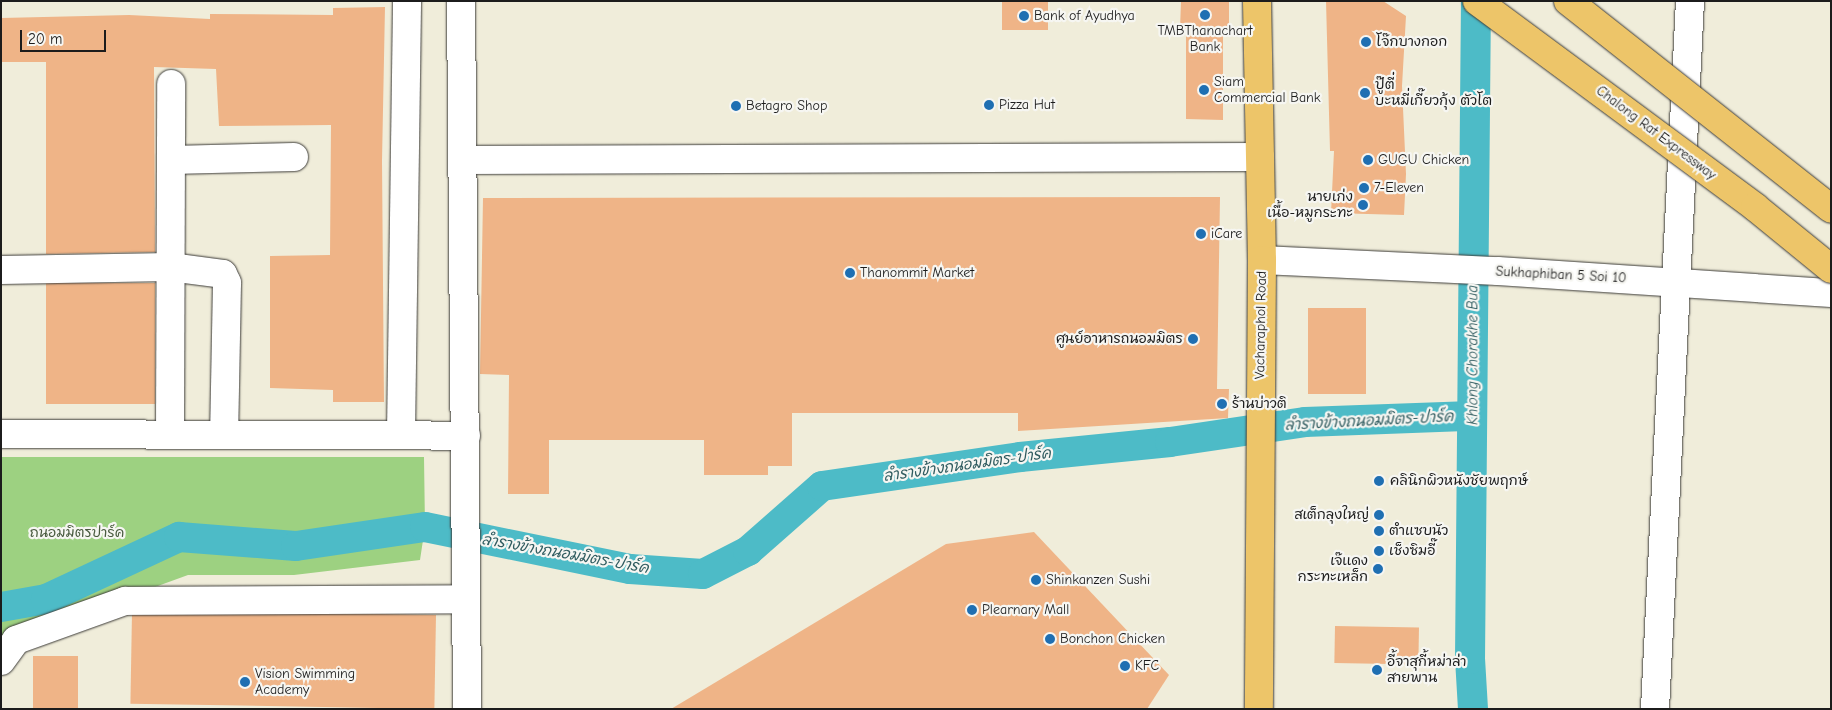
<!DOCTYPE html>
<html>
<head>
<meta charset="utf-8">
<style>
  body { margin:0 }
  #map { position:relative; width:1832px; height:710px; overflow:hidden; background:#f0edda; font-family:"Comic Neue","Playpen Sans Thai",sans-serif }
  div>[style] { position:absolute }
  .green>* { inset:0; background:#9dd181 }
  .canal>* { height:30px; margin:-15px; padding:0 15px; transform-origin:15px; border-radius:15px; background:#4dbbc7 }
  .building>* { inset:0; background:#efb487; transform-origin:0 0 }
  .roads { filter:drop-shadow(0 0 1px #3c3b38) drop-shadow(0 0 1px #3c3b38) }
  .minor>* { height:28px; margin:-14px; padding:0 14px; transform-origin:14px; border-radius:14px; background:#fff }
  .major>* { height:28px; margin:-14px; padding:0 14px; transform-origin:14px; border-radius:14px; background:#edc569 }
  .bridges { filter:drop-shadow(0 0 1px #3c3b38) drop-shadow(0 0 1px #3c3b38) }
  .highway-bridge>* { height:28px; margin:-14px; padding:0 14px; transform-origin:14px; border-radius:14px; background:#edc569 }
  .dots>* { width:14px; height:14px; translate:-50% -50%; box-sizing:border-box; border:2px solid #f6f6f2; border-radius:50% }
  span { translate:-50% -50%; white-space:nowrap; text-align:center; line-height:1.15; -webkit-text-stroke:4.5px #f6f6f2; paint-order:stroke }
  .poi-label { font-size:14px; color:#1c1c1c }
  .left { translate:0 -50%; text-align:left }
  .right { translate:-100% -50%; text-align:right }
  .street-label { font-size:14px; color:#1c1c1c }
  .park-label { font-size:14px; color:#495b3f }
  .water-label { font-size:15px; color:#305c60; font-style:italic }
  .frame { position:absolute; inset:0; border:2px solid #1c1c1c; pointer-events:none }
  .scale { position:absolute; left:20px; top:30px; width:86px; height:22px; box-sizing:border-box; border:2px solid #1c1c1c; border-top:0; padding-left:6px; font-size:15px; line-height:18px; white-space:nowrap; color:#1c1c1c; -webkit-text-stroke:4px #f6f6f2; paint-order:stroke }
</style>
</head>
<body>
<div id="map">
  <div class="green">
    <div style="clip-path:polygon(1px 457px,424px 457px,425px 527px,420px 560px,294px 575px,188px 575px,1px 643px)"></div>
  </div>
  <div class="canal">
    <div style="left:1px;top:607px;width:46px;rotate:-10.1deg"></div>
    <div style="left:46px;top:599px;width:147px;rotate:-25deg"></div>
    <div style="left:179px;top:537px;width:117px;rotate:4.4deg"></div>
    <div style="left:296px;top:546px;width:130px;rotate:-8.4deg"></div>
    <div style="left:425px;top:527px;width:209px;rotate:11.6deg"></div>
    <div style="left:630px;top:569px;width:73px;rotate:3.9deg"></div>
    <div style="left:703px;top:574px;width:51px;rotate:-27.1deg"></div>
    <div style="left:748px;top:551px;width:98px;rotate:-41.3deg"></div>
    <div style="left:822px;top:486px;width:200px;rotate:-8.3deg"></div>
    <div style="left:1020px;top:457px;width:151px;rotate:-5.7deg"></div>
    <div style="left:1170px;top:442px;width:136px;rotate:-8.4deg"></div>
    <div style="left:1305px;top:422px;width:167px;rotate:-2.1deg"></div>
    <div style="left:1473px;top:709px;width:50px;rotate:-93.4deg"></div>
    <div style="left:1470px;top:659px;width:658px;rotate:-89.48deg"></div>
  </div>
  <div class="building">
    <div style="left:1002px;top:1px;width:46px;height:29px"></div>
    <div style="clip-path:polygon(1181px 1px,1229px 1px,1229px 30px,1223px 30px,1223px 120px,1186px 119px,1186px 29px,1180px 29px)"></div>
    <div style="clip-path:polygon(1326px 1px,1383px 1px,1406px 16px,1402px 86px,1406px 174px,1404px 215px,1331px 213px,1334px 151px,1330px 151px)"></div>
    <div style="clip-path:polygon(385px 7px,382px 161px,384px 402px,333px 402px,333px 390px,270px 388px,270px 256px,330px 255px,331px 125px,219px 126px,216px 69px,154px 67px,155px 252px,46px 254px,46px 62px,1px 62px,1px 18px,129px 15px,210px 19px,210px 14px,333px 15px,333px 8px)"></div>
    <div style="clip-path:polygon(1220px 197px,1217px 389px,1229px 389px,1228px 418px,1018px 431px,1018px 413px,792px 413px,792px 466px,768px 466px,768px 475px,704px 475px,704px 440px,549px 440px,549px 494px,508px 494px,509px 375px,480px 374px,483px 198px)"></div>
    <div style="left:155px;top:283px;width:121px;height:109px;rotate:90deg"></div>
    <div style="left:1308px;top:308px;width:58px;height:86px"></div>
    <div style="clip-path:polygon(1034px 532px,1169px 675px,1147px 709px,671px 709px,946px 544px)"></div>
    <div style="left:436px;top:615px;width:94px;height:304px;rotate:91deg"></div>
    <div style="left:1335px;top:626px;width:84px;height:37px;rotate:1deg"></div>
    <div style="left:33px;top:656px;width:45px;height:53px"></div>
  </div>
  <div class="roads">
    <div class="minor">
      <div style="left:461px;top:1px;width:708px;rotate:89.51deg"></div>
      <div style="left:171px;top:160px;width:123px;rotate:-1.4deg"></div>
      <div style="left:463px;top:160px;width:797px;rotate:-0.22deg"></div>
      <div style="left:1262px;top:260px;width:236px;rotate:2.7deg"></div>
      <div style="left:1498px;top:271px;width:334px;rotate:3.8deg"></div>
      <div style="left:1px;top:270px;width:169px;rotate:-1deg"></div>
      <div style="left:170px;top:267px;width:53px;rotate:7.5deg"></div>
      <div style="left:223px;top:274px;width:10px;rotate:66deg"></div>
      <div style="left:227px;top:283px;width:150px;rotate:91.1deg"></div>
      <div style="left:170px;top:433px;width:349px;rotate:-89.8deg"></div>
      <div style="left:1px;top:434px;width:465px;rotate:0.2deg"></div>
      <div style="left:401px;top:434px;width:433px;rotate:-89.2deg"></div>
      <div style="left:1px;top:661px;width:26px;rotate:-54deg"></div>
      <div style="left:16px;top:640px;width:116px;rotate:-19.7deg"></div>
      <div style="left:125px;top:601px;width:341px;rotate:-0.3deg"></div>
      <div style="left:1655px;top:709px;width:709px;rotate:-87.17deg"></div>
    </div>
    <div class="major">
      <div style="left:1257px;top:1px;width:259px;rotate:88.9deg"></div>
      <div style="left:1262px;top:260px;width:449px;rotate:90.4deg"></div>
    </div>
  </div>
  <div class="bridges">
    <div class="highway-bridge">
      <div style="left:1477px;top:1px;width:346px;rotate:36.5deg"></div>
      <div style="left:1755px;top:207px;width:98px;rotate:39.2deg"></div>
      <div style="left:1568px;top:1px;width:335px;rotate:38.3deg"></div>
    </div>
  </div>
  <div class="dots">
    <div style="left:1205px;top:15px;background:#1f6fb2"></div>
    <div style="left:1024px;top:16px;background:#1f6fb2"></div>
    <div style="left:1366px;top:42px;background:#1f6fb2"></div>
    <div style="left:1204px;top:90px;background:#1f6fb2"></div>
    <div style="left:1365px;top:93px;background:#1f6fb2"></div>
    <div style="left:989px;top:105px;background:#1f6fb2"></div>
    <div style="left:736px;top:106px;background:#1f6fb2"></div>
    <div style="left:1368px;top:160px;background:#1f6fb2"></div>
    <div style="left:1364px;top:188px;background:#1f6fb2"></div>
    <div style="left:1363px;top:205px;background:#1f6fb2"></div>
    <div style="left:1201px;top:234px;background:#1f6fb2"></div>
    <div style="left:850px;top:273px;background:#1f6fb2"></div>
    <div style="left:1193px;top:339px;background:#1f6fb2"></div>
    <div style="left:1222px;top:404px;background:#1f6fb2"></div>
    <div style="left:1379px;top:481px;background:#1f6fb2"></div>
    <div style="left:1379px;top:515px;background:#1f6fb2"></div>
    <div style="left:1379px;top:531px;background:#1f6fb2"></div>
    <div style="left:1379px;top:551px;background:#1f6fb2"></div>
    <div style="left:1378px;top:569px;background:#1f6fb2"></div>
    <div style="left:1036px;top:580px;background:#1f6fb2"></div>
    <div style="left:972px;top:610px;background:#1f6fb2"></div>
    <div style="left:1050px;top:639px;background:#1f6fb2"></div>
    <div style="left:1125px;top:666px;background:#1f6fb2"></div>
    <div style="left:1377px;top:670px;background:#1f6fb2"></div>
    <div style="left:245px;top:682px;background:#1f6fb2"></div>
  </div>
  <div class="poi-label">
    <span class="left" style="left:1034px;top:16px">Bank of Ayudhya</span>
    <span style="left:1205px;top:39px">TMBThanachart<br>Bank</span>
    <span class="left" style="left:1376px;top:42px">โจ๊กบางกอก</span>
    <span class="left" style="left:1214px;top:90px">Siam<br>Commercial Bank</span>
    <span class="left" style="left:1375px;top:93px">ปู๊ตี่<br>บะหมี่เกี๊ยวกุ้ง ตัวโต</span>
    <span class="left" style="left:999px;top:105px">Pizza Hut</span>
    <span class="left" style="left:746px;top:106px">Betagro Shop</span>
    <span class="left" style="left:1378px;top:160px">GUGU Chicken</span>
    <span class="left" style="left:1374px;top:188px">7-Eleven</span>
    <span class="right" style="left:1353px;top:205px">นายเก่ง<br>เนื้อ-หมูกระทะ</span>
    <span class="left" style="left:1211px;top:234px">iCare</span>
    <span class="left" style="left:860px;top:273px">Thanommit Market</span>
    <span class="right" style="left:1183px;top:339px">ศูนย์อาหารถนอมมิตร</span>
    <span class="left" style="left:1232px;top:404px">ร้านบ่าวติ</span>
    <span class="left" style="left:1390px;top:481px">คลินิกผิวหนังชัยพฤกษ์</span>
    <span class="right" style="left:1369px;top:515px">สเต็กลุงใหญ่</span>
    <span class="left" style="left:1389px;top:531px">ตำแซบนัว</span>
    <span class="left" style="left:1389px;top:551px">เช็งซิมอี๊</span>
    <span class="right" style="left:1368px;top:569px">เจ๊แดง<br>กระทะเหล็ก</span>
    <span class="left" style="left:1046px;top:580px">Shinkanzen Sushi</span>
    <span class="left" style="left:982px;top:610px">Plearnary Mall</span>
    <span class="left" style="left:1060px;top:639px">Bonchon Chicken</span>
    <span class="left" style="left:1387px;top:670px">อี้จาสุกี้หม่าล่า<br>สายพาน</span>
    <span class="left" style="left:1135px;top:666px">KFC</span>
    <span class="left" style="left:255px;top:682px">Vision Swimming<br>Academy</span>
  </div>
  <div class="street-label">
    <span style="left:1656px;top:133px;rotate:37deg">Chalong Rat Expressway</span>
    <span style="left:1561px;top:275px;rotate:3deg">Sukhaphiban 5 Soi 10</span>
    <span style="left:1261px;top:325px;rotate:-89deg">Vacharaphol Road</span>
  </div>
  <div class="park-label">
    <span style="left:77px;top:533px">ถนอมมิตรปาร์ค</span>
  </div>
  <div class="water-label">
    <span style="left:1473px;top:355px;rotate:-90deg">Khlong Chorakhe Bua</span>
    <span style="left:1369px;top:421px;rotate:-3deg">ลำรางข้างถนอมมิตร-ปาร์ค</span>
    <span style="left:967px;top:465px;rotate:-8deg">ลำรางข้างถนอมมิตร-ปาร์ค</span>
    <span style="left:565px;top:554px;rotate:10deg">ลำรางข้างถนอมมิตร-ปาร์ค</span>
  </div>
  <div class="frame"></div>
  <div class="scale">20 m</div>
</div>
</body>
</html>
